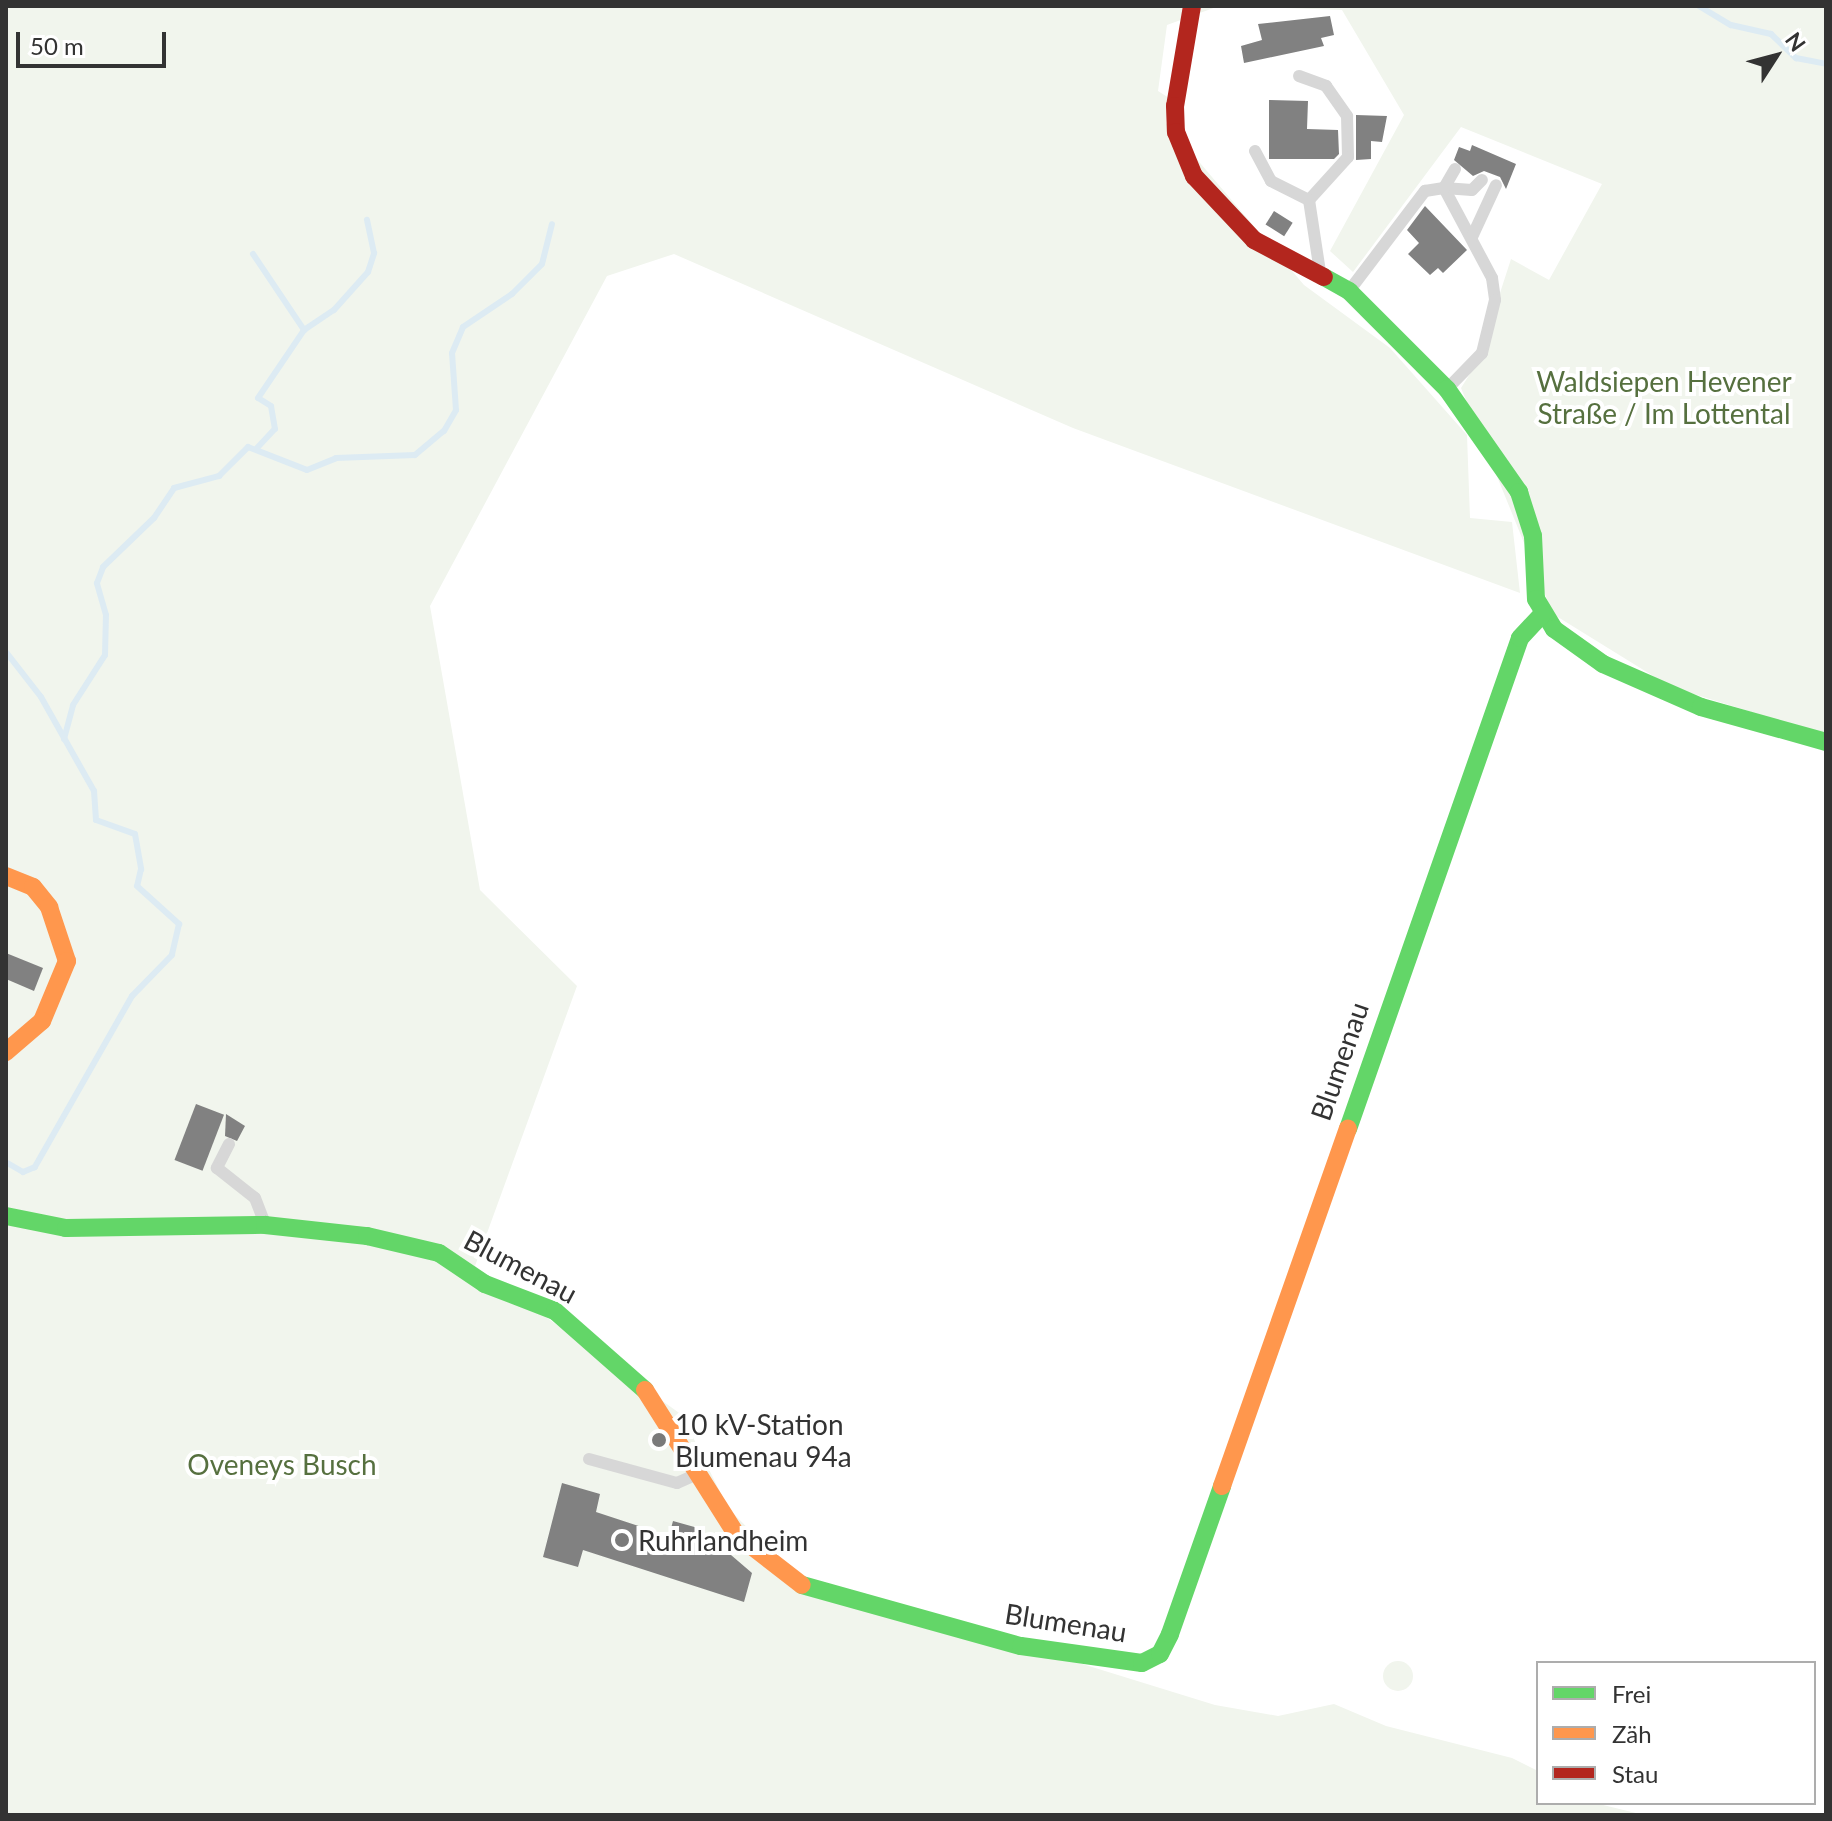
<!DOCTYPE html>
<html>
<head>
<meta charset="utf-8">
<style>
  body { margin:0 }
  #map { position:relative; width:1832px; height:1821px; overflow:hidden; background:#fff; font-family:Lato,sans-serif }
  div>[style] { position:absolute }
  .green>* { inset:0; background:#f1f5ed }
  .round { border-radius:50% }
  .stream>* { height:6px; margin:-3px; padding:0 3px; transform-origin:3px; border-radius:3px; background:#ddebf3 }
  .building>* { inset:0; background:#818181; transform-origin:0 0 }
  .lane>* { height:12px; margin:-6px; padding:0 6px; transform-origin:6px; border-radius:6px; background:#d7d7d7 }
  .fast>* { height:18px; margin:-9px; padding:0 9px; transform-origin:9px; border-radius:9px; background:#63d668 }
  .slow>* { height:18px; margin:-9px; padding:0 9px; transform-origin:9px; border-radius:9px; background:#ff974d }
  .jam>* { height:18px; margin:-9px; padding:0 9px; transform-origin:9px; border-radius:9px; background:#b3261e }
  .dots>* { width:22px; height:22px; translate:-50% -50%; box-sizing:border-box; border:4px solid #fff; border-radius:50% }
  span { translate:-50% -50%; white-space:nowrap; text-align:center; line-height:1.15; -webkit-text-stroke:8px #fff; paint-order:stroke }
  .park-label { font-size:28px; color:#56703f }
  .street-label { font-size:28px; color:#333 }
  .poi-label { font-size:28px; color:#333 }
  .left { translate:0 -50%; text-align:left }
  .frame { position:absolute; inset:0; border:8px solid #333; pointer-events:none }
  .legend { position:absolute; left:1536px; top:1661px; width:280px; height:144px; box-sizing:border-box; background:#fff; border:2px solid #adadad; margin:0; padding:10px 14px; list-style:none; font-size:24px; color:#333 }
  .legend li { display:flex; align-items:center; gap:16px; height:40px }
  .legend b { width:40px; border:2px solid #adadad }
  .north { position:absolute; left:1736px; top:16px; width:80px; height:80px; -webkit-text-stroke:6px #fff; paint-order:stroke; rotate:54deg; font-size:22px; font-weight:700; line-height:32px; text-align:center; color:#333 }
  .north::after { content:''; display:block; margin:auto; width:28px; height:36px; background:#333; clip-path:polygon(50% 0,100% 100%,50% 72%,0 100%) }
  .scale { position:absolute; left:16px; top:32px; width:150px; height:36px; box-sizing:border-box; border:4px solid #333; border-top:0; padding-left:10px; font-size:24px; line-height:28px; white-space:nowrap; color:#333; -webkit-text-stroke:6px #fff; paint-order:stroke }
</style>
</head>
<body>
<div id="map">
  <div class="green">
    <div style="clip-path:polygon(6px 6px,1219px 6px,1167px 25px,1158px 91px,1169px 98px,1166px 123px,1304px 285px,1390px 348px,1467px 435px,1470px 518px,1512px 522px,1520px 593px,1073px 428px,674px 254px,607px 276px,430px 606px,480px 890px,577px 986px,475px 1266px,682px 1415px,728px 1508px,794px 1575px,1215px 1705px,1278px 1716px,1334px 1704px,1386px 1726px,1512px 1758px,1538px 1771px,1538px 1803px,1595px 1803px,1644px 1815px,6px 1815px)"></div>
    <div style="clip-path:polygon(1229px 6px,1826px 6px,1826px 735px,1671px 687px,1553px 614px,1461px 388px,1478px 361px,1511px 259px,1549px 280px,1602px 184px,1461px 127px,1353px 272px,1330px 251px,1404px 115px,1342px 10px)"></div>
    <div class="round" style="left:1383px;top:1661px;width:30px;height:30px"></div>
  </div>
  <div class="stream">
    <div style="left:1699px;top:6px;width:37px;rotate:31deg"></div>
    <div style="left:1731px;top:25px;width:41px;rotate:12.7deg"></div>
    <div style="left:1771px;top:34px;width:35px;rotate:44deg"></div>
    <div style="left:1796px;top:58px;width:31px;rotate:11deg"></div>
    <div style="left:253px;top:254px;width:92px;rotate:56.1deg"></div>
    <div style="left:257px;top:448px;width:26px;rotate:-47deg"></div>
    <div style="left:275px;top:429px;width:23px;rotate:-100deg"></div>
    <div style="left:271px;top:406px;width:15px;rotate:-148deg"></div>
    <div style="left:258px;top:398px;width:82px;rotate:-55.9deg"></div>
    <div style="left:304px;top:330px;width:36px;rotate:-34deg"></div>
    <div style="left:334px;top:310px;width:51px;rotate:-48.2deg"></div>
    <div style="left:368px;top:272px;width:20px;rotate:-72deg"></div>
    <div style="left:374px;top:253px;width:34px;rotate:-102deg"></div>
    <div style="left:6px;top:652px;width:57px;rotate:52.1deg"></div>
    <div style="left:41px;top:697px;width:108px;rotate:60.6deg"></div>
    <div style="left:94px;top:791px;width:29px;rotate:86deg"></div>
    <div style="left:96px;top:820px;width:41px;rotate:19.7deg"></div>
    <div style="left:135px;top:834px;width:36px;rotate:80deg"></div>
    <div style="left:141px;top:869px;width:17px;rotate:103deg"></div>
    <div style="left:137px;top:886px;width:57px;rotate:42.1deg"></div>
    <div style="left:179px;top:924px;width:32px;rotate:103deg"></div>
    <div style="left:172px;top:955px;width:57px;rotate:134.3deg"></div>
    <div style="left:132px;top:996px;width:197px;rotate:119.6deg"></div>
    <div style="left:35px;top:1167px;width:13px;rotate:157deg"></div>
    <div style="left:23px;top:1172px;width:20px;rotate:-150deg"></div>
    <div style="left:64px;top:739px;width:35px;rotate:-75deg"></div>
    <div style="left:73px;top:705px;width:59px;rotate:-57.4deg"></div>
    <div style="left:105px;top:655px;width:40px;rotate:-88.6deg"></div>
    <div style="left:106px;top:615px;width:33px;rotate:-106deg"></div>
    <div style="left:97px;top:583px;width:17px;rotate:-69deg"></div>
    <div style="left:103px;top:567px;width:71px;rotate:-43.9deg"></div>
    <div style="left:154px;top:518px;width:36px;rotate:-56deg"></div>
    <div style="left:174px;top:488px;width:47px;rotate:-14.9deg"></div>
    <div style="left:219px;top:476px;width:41px;rotate:-45deg"></div>
    <div style="left:248px;top:447px;width:63px;rotate:21.3deg"></div>
    <div style="left:307px;top:470px;width:31px;rotate:-22deg"></div>
    <div style="left:336px;top:458px;width:79px;rotate:-2.2deg"></div>
    <div style="left:415px;top:455px;width:38px;rotate:-40deg"></div>
    <div style="left:444px;top:431px;width:24px;rotate:-60deg"></div>
    <div style="left:456px;top:410px;width:57px;rotate:-94deg"></div>
    <div style="left:452px;top:353px;width:28px;rotate:-67deg"></div>
    <div style="left:463px;top:327px;width:59px;rotate:-34deg"></div>
    <div style="left:512px;top:294px;width:42px;rotate:-45deg"></div>
    <div style="left:542px;top:264px;width:41px;rotate:-76deg"></div>
  </div>
  <div class="building">
    <div style="clip-path:polygon(1330px 16px,1334px 35px,1321px 38px,1324px 46px,1244px 63px,1241px 46px,1262px 40px,1258px 24px)"></div>
    <div style="clip-path:polygon(1269px 100px,1308px 101px,1307px 129px,1338px 130px,1339px 154px,1334px 159px,1269px 159px)"></div>
    <div style="clip-path:polygon(1356px 115px,1387px 116px,1382px 142px,1371px 141px,1371px 159px,1356px 160px)"></div>
    <div style="clip-path:polygon(1472px 145px,1516px 164px,1506px 189px,1500px 177px,1484px 171px,1473px 176px,1454px 160px,1459px 147px,1470px 151px)"></div>
    <div style="clip-path:polygon(1425px 206px,1467px 250px,1443px 273px,1438px 268px,1430px 275px,1408px 254px,1419px 243px,1407px 230px)"></div>
    <div style="left:1274px;top:211px;width:22px;height:16px;rotate:32deg"></div>
    <div style="clip-path:polygon(6px 953px,43px 968px,34px 991px,6px 979px)"></div>
    <div style="left:196px;top:1104px;width:30px;height:60px;rotate:21deg"></div>
    <div style="clip-path:polygon(226px 1114px,245px 1126px,237px 1141px,225px 1136px)"></div>
    <div style="clip-path:polygon(562px 1483px,600px 1494px,596px 1512px,669px 1536px,673px 1521px,698px 1528px,695px 1544px,731px 1555px,752px 1573px,744px 1602px,583px 1550px,578px 1567px,543px 1557px)"></div>
  </div>
  <div class="lane">
    <div style="left:1299px;top:76px;width:29px;rotate:20deg"></div>
    <div style="left:1326px;top:86px;width:37px;rotate:55deg"></div>
    <div style="left:1347px;top:116px;width:41px;rotate:88.6deg"></div>
    <div style="left:1348px;top:157px;width:58px;rotate:132.2deg"></div>
    <div style="left:1309px;top:200px;width:73px;rotate:81.3deg"></div>
    <div style="left:1255px;top:151px;width:34px;rotate:62deg"></div>
    <div style="left:1271px;top:181px;width:42px;rotate:26.6deg"></div>
    <div style="left:1444px;top:188px;width:102px;rotate:61.9deg"></div>
    <div style="left:1492px;top:278px;width:22px;rotate:82deg"></div>
    <div style="left:1495px;top:300px;width:55px;rotate:103.8deg"></div>
    <div style="left:1482px;top:353px;width:50px;rotate:134.2deg"></div>
    <div style="left:1444px;top:188px;width:28px;rotate:4deg"></div>
    <div style="left:1472px;top:190px;width:14px;rotate:-45deg"></div>
    <div style="left:1472px;top:237px;width:57px;rotate:-65.2deg"></div>
    <div style="left:1349px;top:291px;width:126px;rotate:-52.8deg"></div>
    <div style="left:1425px;top:191px;width:19px;rotate:-9deg"></div>
    <div style="left:1444px;top:188px;width:22px;rotate:-60deg"></div>
    <div style="left:229px;top:1144px;width:27px;rotate:117deg"></div>
    <div style="left:217px;top:1168px;width:48px;rotate:38.3deg"></div>
    <div style="left:255px;top:1198px;width:26px;rotate:69deg"></div>
    <div style="left:589px;top:1459px;width:91px;rotate:15.3deg"></div>
    <div style="left:677px;top:1483px;width:24px;rotate:-24deg"></div>
  </div>
  <div class="fast">
    <div style="left:1324px;top:277px;width:29px;rotate:29deg"></div>
    <div style="left:1349px;top:291px;width:139px;rotate:45deg"></div>
    <div style="left:1447px;top:389px;width:126px;rotate:55deg"></div>
    <div style="left:1519px;top:492px;width:46px;rotate:72.3deg"></div>
    <div style="left:1533px;top:536px;width:63px;rotate:87.3deg"></div>
    <div style="left:1536px;top:599px;width:35px;rotate:59deg"></div>
    <div style="left:1554px;top:629px;width:60px;rotate:35.5deg"></div>
    <div style="left:1603px;top:664px;width:107px;rotate:23.7deg"></div>
    <div style="left:1701px;top:707px;width:130px;rotate:15.6deg"></div>
    <div style="left:1348px;top:1129px;width:520px;rotate:-70.69deg"></div>
    <div style="left:1520px;top:638px;width:33px;rotate:-47deg"></div>
    <div style="left:6px;top:1216px;width:61px;rotate:11.3deg"></div>
    <div style="left:66px;top:1228px;width:199px;rotate:-0.9deg"></div>
    <div style="left:265px;top:1225px;width:103px;rotate:6.2deg"></div>
    <div style="left:367px;top:1236px;width:74px;rotate:13.3deg"></div>
    <div style="left:439px;top:1253px;width:55px;rotate:34deg"></div>
    <div style="left:485px;top:1284px;width:75px;rotate:21.1deg"></div>
    <div style="left:555px;top:1311px;width:120px;rotate:41.3deg"></div>
    <div style="left:802px;top:1585px;width:227px;rotate:15.6deg"></div>
    <div style="left:1021px;top:1646px;width:122px;rotate:8deg"></div>
    <div style="left:1142px;top:1663px;width:20px;rotate:-27deg"></div>
    <div style="left:1160px;top:1654px;width:22px;rotate:-63deg"></div>
    <div style="left:1170px;top:1634px;width:157px;rotate:-70.6deg"></div>
  </div>
  <div class="slow">
    <div style="left:6px;top:876px;width:29px;rotate:22deg"></div>
    <div style="left:33px;top:887px;width:26px;rotate:51deg"></div>
    <div style="left:49px;top:907px;width:57px;rotate:71.6deg"></div>
    <div style="left:67px;top:961px;width:65px;rotate:112.6deg"></div>
    <div style="left:42px;top:1021px;width:48px;rotate:139.3deg"></div>
    <div style="left:645px;top:1390px;width:170px;rotate:57.7deg"></div>
    <div style="left:736px;top:1534px;width:83px;rotate:37.7deg"></div>
    <div style="left:1222px;top:1486px;width:379px;rotate:-70.6deg"></div>
  </div>
  <div class="jam">
    <div style="left:1192px;top:6px;width:101px;rotate:99.6deg"></div>
    <div style="left:1175px;top:106px;width:26px;rotate:88deg"></div>
    <div style="left:1176px;top:132px;width:48px;rotate:67.8deg"></div>
    <div style="left:1194px;top:176px;width:88px;rotate:46.8deg"></div>
    <div style="left:1254px;top:240px;width:79px;rotate:27.9deg"></div>
  </div>
  <div class="dots">
    <div style="left:659px;top:1440px;background:#7a7a7a"></div>
    <div style="left:622px;top:1540px;background:#7a7a7a"></div>
  </div>
  <div class="park-label">
    <span style="left:1664px;top:397px">Waldsiepen Hevener<br>Straße / Im Lottental</span>
    <span style="left:282px;top:1464px">Oveneys Busch</span>
  </div>
  <div class="street-label">
    <span style="left:1339px;top:1061px;rotate:-71deg">Blumenau</span>
    <span style="left:521px;top:1266px;rotate:28deg">Blumenau</span>
    <span style="left:1066px;top:1622px;rotate:9deg">Blumenau</span>
  </div>
  <div class="poi-label">
    <span class="left" style="left:675px;top:1440px">10 kV-Station<br>Blumenau 94a</span>
    <span class="left" style="left:638px;top:1540px">Ruhrlandheim</span>
  </div>
  <div class="frame"></div>
  <ul class="legend">
  <li><b style="height:10px;background:#63d668"></b>Frei</li>
  <li><b style="height:10px;background:#ff974d"></b>Zäh</li>
  <li><b style="height:10px;background:#b3261e"></b>Stau</li>
  </ul>
  <div class="north">N</div>
  <div class="scale">50 m</div>
</div>
</body>
</html>
